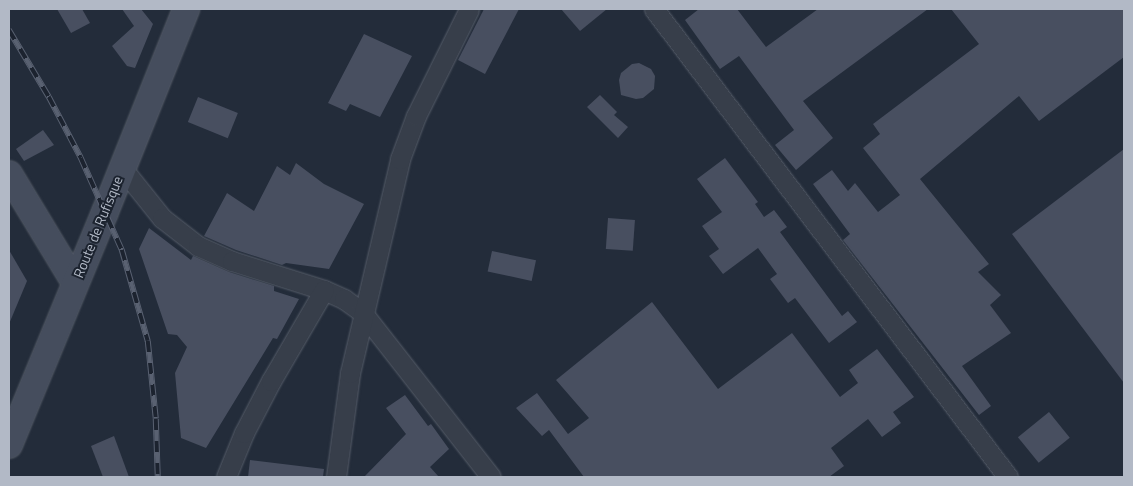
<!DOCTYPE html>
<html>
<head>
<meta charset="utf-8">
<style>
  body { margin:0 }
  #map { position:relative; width:1133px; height:486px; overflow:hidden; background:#232c3a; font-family:"Titillium Web",sans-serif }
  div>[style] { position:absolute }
  .building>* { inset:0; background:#484f60; transform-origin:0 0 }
  .roads { filter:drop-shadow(0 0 1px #555c68) drop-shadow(0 0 1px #555c68) }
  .street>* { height:19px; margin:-9.5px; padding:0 9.5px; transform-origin:9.5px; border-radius:9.5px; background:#373e4a }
  .secondary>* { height:26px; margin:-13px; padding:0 13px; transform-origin:13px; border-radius:13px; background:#454d5d }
  .rail>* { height:5.5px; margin-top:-2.75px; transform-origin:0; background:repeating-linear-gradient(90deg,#1c232f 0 11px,#596171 0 22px); box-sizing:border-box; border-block:1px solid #596171 }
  span { translate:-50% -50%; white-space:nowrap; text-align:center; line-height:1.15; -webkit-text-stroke:4px #1c232f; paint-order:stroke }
  .street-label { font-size:14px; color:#b2b9c6 }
  .frame { position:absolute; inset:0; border:10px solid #b2b9c6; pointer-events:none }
</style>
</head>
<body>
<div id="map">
  <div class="building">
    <div style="clip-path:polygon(57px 9px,82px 9px,90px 23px,71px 33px)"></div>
    <div style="clip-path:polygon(122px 9px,141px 9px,153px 24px,135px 68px,127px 66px,112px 46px,134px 26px)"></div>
    <div style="clip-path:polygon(484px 9px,519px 9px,485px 74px,458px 60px)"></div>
    <div style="clip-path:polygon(561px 9px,607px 9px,580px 31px)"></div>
    <div style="clip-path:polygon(699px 9px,737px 9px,766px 47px,818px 9px,928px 9px,803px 101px,833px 138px,796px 170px,775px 145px,794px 130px,739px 56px,720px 69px,685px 20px)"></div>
    <div style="clip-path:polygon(951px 9px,1124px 9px,1124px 57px,1039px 121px,1019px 96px,920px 179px,989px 264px,978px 272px,1001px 295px,990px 305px,1011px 333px,962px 366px,991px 406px,979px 415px,843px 240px,850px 234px,813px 184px,832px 170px,848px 191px,855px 183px,878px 212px,900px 195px,863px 148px,880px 134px,873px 124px,979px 44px)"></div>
    <div style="clip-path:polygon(364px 34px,412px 56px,380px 117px,350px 104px,346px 111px,328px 103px)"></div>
    <div style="clip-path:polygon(639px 63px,651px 69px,655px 76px,654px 89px,643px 98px,636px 99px,621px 95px,619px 80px,621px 73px,632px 64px)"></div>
    <div style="clip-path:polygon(600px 95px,617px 112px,614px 115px,628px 127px,618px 138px,587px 107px)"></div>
    <div style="left:198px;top:97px;width:43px;height:27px;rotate:22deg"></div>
    <div style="clip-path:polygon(43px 130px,54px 145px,24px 161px,16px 149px)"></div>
    <div style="clip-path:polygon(1124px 149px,1124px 383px,1012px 234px)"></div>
    <div style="clip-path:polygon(725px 158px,758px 202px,755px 204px,764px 217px,774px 210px,787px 227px,780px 232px,842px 316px,848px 311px,857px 322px,829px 343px,795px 298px,788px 303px,770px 279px,777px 274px,758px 248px,723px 274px,709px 256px,719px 249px,702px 226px,722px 212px,697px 179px)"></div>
    <div style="clip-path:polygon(296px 163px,324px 184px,364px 204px,329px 269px,286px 263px,282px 265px,236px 250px,204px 236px,227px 193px,254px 211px,277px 166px,290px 175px)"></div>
    <div style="left:608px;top:218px;width:27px;height:31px;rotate:4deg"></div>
    <div style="clip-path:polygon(149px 228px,191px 260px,193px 256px,229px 272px,274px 286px,274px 291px,299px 299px,277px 339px,273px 338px,206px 448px,181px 438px,175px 373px,187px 347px,177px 335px,168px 334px,139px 249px)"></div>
    <div style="clip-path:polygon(9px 250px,27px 281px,9px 324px)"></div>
    <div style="left:492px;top:251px;width:45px;height:21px;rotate:12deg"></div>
    <div style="clip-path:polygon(652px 302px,718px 389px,792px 333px,840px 397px,858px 383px,849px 370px,877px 349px,914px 397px,893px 412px,901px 423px,882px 437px,868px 419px,831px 448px,844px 466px,829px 477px,584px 477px,549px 430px,542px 436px,516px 408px,537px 393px,568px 434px,589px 418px,556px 380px)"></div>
    <div style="clip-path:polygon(405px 395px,428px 426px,431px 424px,449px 449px,430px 467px,439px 477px,364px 477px,406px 434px,386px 408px)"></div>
    <div style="left:1049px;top:412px;width:33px;height:40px;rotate:51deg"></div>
    <div style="clip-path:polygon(114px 436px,129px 477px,103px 477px,91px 446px)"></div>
    <div style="clip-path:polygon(250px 460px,324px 469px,323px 477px,248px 477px)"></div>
  </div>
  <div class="roads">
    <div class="street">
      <div style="left:654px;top:9px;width:587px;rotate:52.9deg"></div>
      <div style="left:122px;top:168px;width:64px;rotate:51.3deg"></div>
      <div style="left:162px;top:218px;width:46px;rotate:37.9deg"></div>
      <div style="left:198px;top:246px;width:37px;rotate:24deg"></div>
      <div style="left:232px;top:261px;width:96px;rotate:17.5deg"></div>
      <div style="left:324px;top:290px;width:22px;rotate:24deg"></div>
      <div style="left:344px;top:299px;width:22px;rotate:36deg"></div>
      <div style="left:362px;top:312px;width:209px;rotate:52deg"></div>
      <div style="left:226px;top:477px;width:48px;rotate:-67.8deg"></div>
      <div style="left:244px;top:433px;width:59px;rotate:-62.6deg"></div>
      <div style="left:271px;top:381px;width:105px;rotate:-59.8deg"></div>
      <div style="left:336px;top:477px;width:105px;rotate:-82.3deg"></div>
      <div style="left:350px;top:373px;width:220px;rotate:-76.8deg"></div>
      <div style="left:400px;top:159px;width:46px;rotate:-69.6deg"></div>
      <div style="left:416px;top:116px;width:119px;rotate:-63.6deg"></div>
    </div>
    <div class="secondary">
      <div style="left:9px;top:174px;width:127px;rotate:58.8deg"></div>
      <div style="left:9px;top:445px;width:252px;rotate:-67.6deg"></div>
      <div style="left:105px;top:212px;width:219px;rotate:-68.2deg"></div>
    </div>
  </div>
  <div class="rail">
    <div style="left:9px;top:30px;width:78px;rotate:59.2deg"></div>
    <div style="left:49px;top:97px;width:69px;rotate:62.3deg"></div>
    <div style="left:81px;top:158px;width:101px;rotate:66deg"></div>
    <div style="left:122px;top:250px;width:95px;rotate:74.1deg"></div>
    <div style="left:148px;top:341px;width:78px;rotate:84.1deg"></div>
    <div style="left:156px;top:419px;width:58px;rotate:88deg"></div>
  </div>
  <div class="street-label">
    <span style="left:98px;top:227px;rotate:-68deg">Route de Rufisque</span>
  </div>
  <div class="frame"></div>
</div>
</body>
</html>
